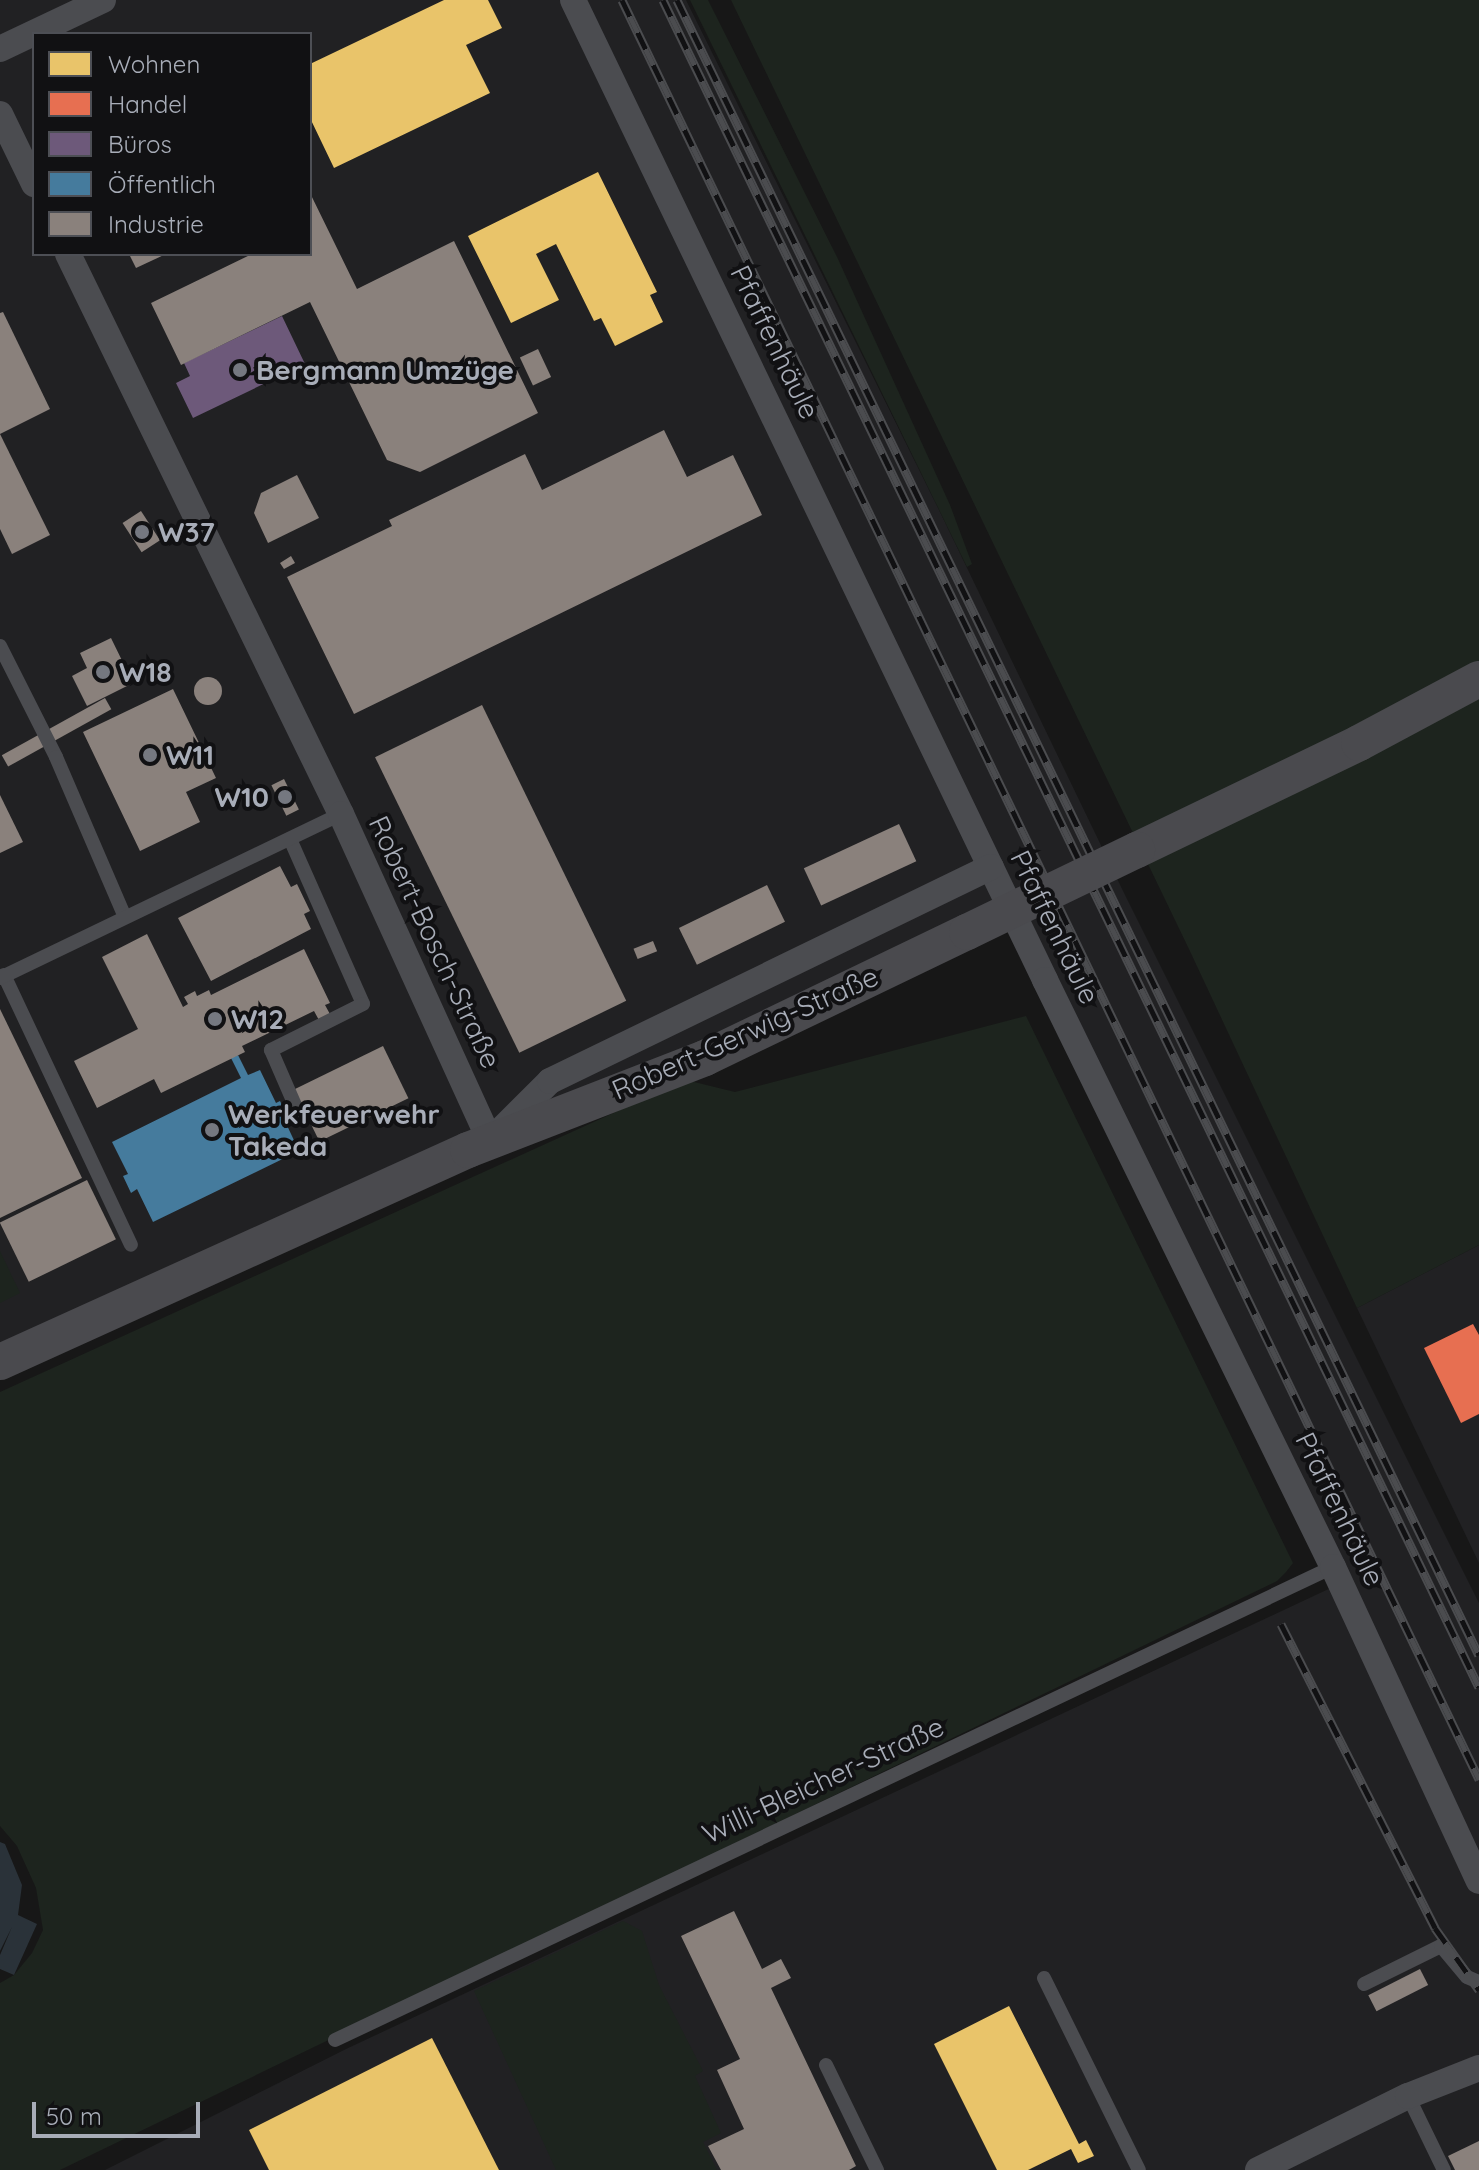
<!DOCTYPE html>
<html>
<head>
<meta charset="utf-8">
<style>
  body { margin:0 }
  #map { position:relative; width:1479px; height:2170px; overflow:hidden; background:#171717; font-family:Quicksand,sans-serif }
  div>[style] { position:absolute }
  .built>* { inset:0; background:#212123 }
  .green>* { inset:0; background:#1d241e }
  .water>* { inset:0; background:#2a3239 }
  .homes>* { inset:0; background:#e9c46a }
  .shops>* { inset:0; background:#e76f51 }
  .offices>* { inset:0; background:#6d597a }
  .public>* { inset:0; background:#457b9d }
  .industry>* { inset:0; background:#8a817c; transform-origin:0 0 }
  .round { border-radius:50% }
  .lane>* { height:14px; margin:-7px; padding:0 7px; transform-origin:7px; border-radius:7px; background:#4b4c50 }
  .street>* { height:26px; margin:-13px; padding:0 13px; transform-origin:13px; border-radius:13px; background:#4b4c50 }
  .secondary>* { height:36px; margin:-18px; padding:0 18px; transform-origin:18px; border-radius:18px; background:#4a4a4e }
  .rail>* { height:9px; margin-top:-4.5px; transform-origin:0; background:repeating-linear-gradient(90deg,#111113 0 18px,#4b4c4f 0 36px); box-sizing:border-box; border-block:2px solid #4b4c4f }
  .secondary-bridge>* { height:36px; margin:-18px; padding:0 18px; transform-origin:18px; border-radius:18px; background:#4a4a4e }
  .dots>* { width:22px; height:22px; translate:-50% -50%; box-sizing:border-box; border:4px solid #111113; border-radius:50% }
  span { translate:-50% -50%; white-space:nowrap; text-align:center; line-height:1.15; -webkit-text-stroke:8px #111113; paint-order:stroke }
  .street-label { font-size:28px; color:#a8adb8 }
  .poi-label { font-size:28px; color:#a8adb8; font-weight:700 }
  .left { translate:0 -50%; text-align:left }
  .right { translate:-100% -50%; text-align:right }
  .legend { position:absolute; left:32px; top:32px; width:280px; height:224px; box-sizing:border-box; background:#111113; border:2px solid #4d4f55; margin:0; padding:10px 14px; list-style:none; font-size:24px; color:#a8adb8 }
  .legend li { display:flex; align-items:center; gap:16px; height:40px }
  .legend b { width:40px; border:2px solid #4d4f55 }
  .scale { position:absolute; left:32px; top:2102px; width:168px; height:36px; box-sizing:border-box; border:4px solid #a8adb8; border-top:0; padding-left:10px; font-size:24px; line-height:28px; white-space:nowrap; color:#a8adb8; -webkit-text-stroke:6px #111113; paint-order:stroke }
</style>
</head>
<body>
<div id="map">
  <div class="built">
    <div style="clip-path:polygon(evenodd,0 0,686px 0,940px 512px,1125px 895px,1479px 1603px,1479px 2170px,105px 2170px,346px 2049px,1352px 1578px,1006px 899px,0 1374px,0 0,34px 34px,310px 34px,310px 254px,34px 254px,34px 34px)"></div>
    <div style="clip-path:polygon(1479px 1245px,1479px 1563px,1357px 1308px)"></div>
  </div>
  <div class="green">
    <div style="clip-path:polygon(690px 0,708px 0,838px 259px,950px 505px,972px 564px,967px 567px)"></div>
    <div style="clip-path:polygon(731px 0,1479px 0,1479px 1245px,1357px 1308px,1188px 947px)"></div>
    <div style="clip-path:polygon(1026px 1016px,1293px 1563px,1286px 1572px,1277px 1581px,60px 2170px,0 2170px,0 1983px,14px 1975px,32px 1953px,43px 1930px,36px 1888px,17px 1846px,0 1826px,0 1392px,686px 1080px,735px 1092px)"></div>
    <div style="clip-path:polygon(0 1251px,20px 1293px,0 1303px)"></div>
    <div style="clip-path:polygon(623px 1921px,642px 1931px,659px 1985px,703px 2071px,695px 2076px,721px 2133px,703px 2142px,717px 2170px,556px 2170px,474px 1991px)"></div>
  </div>
  <div class="water">
    <div style="clip-path:polygon(0 1842px,5px 1844px,22px 1885px,18px 1915px,37px 1924px,14px 1975px,0 1969px,0 1955px,12px 1927px,0 1951px)"></div>
  </div>
  <div class="homes">
    <div style="clip-path:polygon(444px 0,488px 0,502px 28px,466px 45px,490px 93px,334px 168px,310px 118px,310px 64px)"></div>
    <div style="clip-path:polygon(598px 172px,657px 292px,650px 295px,663px 322px,615px 346px,601px 318px,594px 321px,556px 244px,536px 254px,559px 300px,511px 323px,468px 236px)"></div>
    <div style="clip-path:polygon(1009px 2006px,1079px 2144px,1086px 2140px,1094px 2156px,1078px 2163px,1071px 2149px,1028px 2170px,997px 2170px,934px 2044px)"></div>
    <div style="clip-path:polygon(432px 2038px,499px 2170px,269px 2170px,249px 2130px)"></div>
  </div>
  <div class="shops">
    <div style="clip-path:polygon(1473px 1324px,1479px 1335px,1479px 1414px,1461px 1423px,1424px 1348px)"></div>
  </div>
  <div class="offices">
    <div style="clip-path:polygon(282px 316px,305px 364px,193px 418px,176px 383px,190px 376px,184px 363px)"></div>
  </div>
  <div class="public">
    <div style="clip-path:polygon(238px 1055px,248px 1075px,260px 1070px,276px 1103px,280px 1101px,288px 1117px,284px 1119px,299px 1151px,153px 1222px,137px 1189px,131px 1193px,123px 1176px,128px 1174px,112px 1142px,241px 1078px,231px 1058px)"></div>
  </div>
  <div class="industry">
    <div style="clip-path:polygon(310px 193px,357px 289px,454px 241px,538px 413px,420px 472px,387px 460px,310px 302px,181px 365px,151px 303px,252px 254px,310px 254px)"></div>
    <div style="clip-path:polygon(129px 254px,166px 254px,136px 268px)"></div>
    <div style="clip-path:polygon(3px 312px,50px 409px,0 434px,0 313px)"></div>
    <div style="left:538px;top:349px;width:31px;height:20px;rotate:65deg"></div>
    <div style="clip-path:polygon(664px 430px,687px 477px,733px 455px,762px 515px,354px 714px,287px 577px,392px 526px,389px 520px,525px 454px,542px 490px)"></div>
    <div style="clip-path:polygon(0 434px,50px 535px,12px 554px,0 529px)"></div>
    <div style="clip-path:polygon(297px 475px,319px 518px,268px 543px,254px 513px,261px 493px)"></div>
    <div style="left:141px;top:511px;width:35px;height:22px;rotate:57deg"></div>
    <div style="clip-path:polygon(291px 556px,295px 563px,284px 569px,280px 563px)"></div>
    <div style="clip-path:polygon(111px 638px,133px 683px,87px 706px,72px 676px,87px 668px,80px 653px)"></div>
    <div class="round" style="left:194px;top:677px;width:28px;height:28px"></div>
    <div style="clip-path:polygon(173px 689px,216px 778px,186px 792px,200px 822px,140px 851px,83px 732px)"></div>
    <div style="left:105px;top:698px;width:13px;height:118px;rotate:61deg"></div>
    <div style="left:482px;top:705px;width:329px;height:119px;rotate:64deg"></div>
    <div style="left:284px;top:779px;width:34px;height:14px;rotate:64deg"></div>
    <div style="clip-path:polygon(0 795px,23px 842px,0 853px)"></div>
    <div style="left:899px;top:824px;width:41px;height:105px;rotate:65deg"></div>
    <div style="clip-path:polygon(280px 866px,291px 887px,297px 884px,310px 911px,304px 914px,311px 929px,211px 981px,178px 918px)"></div>
    <div style="left:767px;top:885px;width:41px;height:98px;rotate:64deg"></div>
    <div style="clip-path:polygon(147px 934px,183px 1007px,188px 1004px,184px 997px,195px 991px,197px 996px,209px 990px,211px 995px,304px 949px,330px 1003px,325px 1005px,331px 1016px,320px 1022px,314px 1011px,242px 1046px,245px 1052px,161px 1093px,154px 1079px,97px 1108px,74px 1061px,138px 1029px,102px 957px)"></div>
    <div style="left:653px;top:941px;width:11px;height:21px;rotate:68deg"></div>
    <div style="clip-path:polygon(0 1009px,82px 1178px,0 1218px)"></div>
    <div style="left:383px;top:1046px;width:58px;height:99px;rotate:64deg"></div>
    <div style="left:87px;top:1180px;width:66px;height:97px;rotate:64deg"></div>
    <div style="clip-path:polygon(734px 1911px,762px 1969px,781px 1959px,791px 1978px,771px 1988px,856px 2166px,849px 2170px,721px 2170px,708px 2146px,744px 2129px,717px 2070px,740px 2059px,681px 1936px)"></div>
    <div style="left:1420px;top:1969px;width:18px;height:58px;rotate:63deg"></div>
    <div style="clip-path:polygon(1479px 2141px,1479px 2170px,1455px 2170px,1448px 2156px)"></div>
  </div>
  <div class="lane">
    <div style="left:0;top:646px;width:124px;rotate:63.2deg"></div>
    <div style="left:56px;top:757px;width:174px;rotate:66.7deg"></div>
    <div style="left:290px;top:839px;width:180px;rotate:66.1deg"></div>
    <div style="left:363px;top:1004px;width:103px;rotate:153.4deg"></div>
    <div style="left:271px;top:1050px;width:68px;rotate:66.5deg"></div>
    <div style="left:4px;top:975px;width:298px;rotate:64.8deg"></div>
    <div style="left:0;top:978px;width:378px;rotate:-25.7deg"></div>
    <div style="left:1044px;top:1978px;width:214px;rotate:63.7deg"></div>
    <div style="left:1364px;top:1984px;width:86px;rotate:-26.3deg"></div>
    <div style="left:1441px;top:1946px;width:40px;rotate:50deg"></div>
    <div style="left:1467px;top:1977px;width:13px;rotate:23deg"></div>
    <div style="left:335px;top:2040px;width:1104px;rotate:-25.36deg"></div>
    <div style="left:826px;top:2065px;width:117px;rotate:64.1deg"></div>
    <div style="left:1408px;top:2096px;width:82px;rotate:64.1deg"></div>
  </div>
  <div class="street">
    <div style="left:573px;top:0;width:1088px;rotate:64.28deg"></div>
    <div style="left:1045px;top:980px;width:654px;rotate:63.87deg"></div>
    <div style="left:1333px;top:1567px;width:346px;rotate:65.1deg"></div>
    <div style="left:0;top:49px;width:114px;rotate:-25.4deg"></div>
    <div style="left:0;top:114px;width:78px;rotate:64.1deg"></div>
    <div style="left:68px;top:254px;width:623px;rotate:64.01deg"></div>
    <div style="left:341px;top:814px;width:359px;rotate:65.5deg"></div>
    <div style="left:490px;top:1141px;width:85px;rotate:-45deg"></div>
    <div style="left:550px;top:1081px;width:490px;rotate:-25.9deg"></div>
    <div style="left:1258px;top:2170px;width:167px;rotate:-26.3deg"></div>
    <div style="left:1408px;top:2096px;width:76px;rotate:-21.5deg"></div>
  </div>
  <div class="secondary">
    <div style="left:1137px;top:850px;width:246px;rotate:-25.7deg"></div>
    <div style="left:1359px;top:743px;width:136px;rotate:-28.1deg"></div>
    <div style="left:0;top:1362px;width:514px;rotate:-24.37deg"></div>
    <div style="left:468px;top:1150px;width:254px;rotate:-21.2deg"></div>
    <div style="left:705px;top:1058px;width:291px;rotate:-25.7deg"></div>
  </div>
  <div class="rail">
    <div style="left:622px;top:0;width:1975px;rotate:64.28deg"></div>
    <div style="left:663px;top:0;width:1874px;rotate:64.19deg"></div>
    <div style="left:677px;top:0;width:1839px;rotate:64.15deg"></div>
    <div style="left:1281px;top:1624px;width:341px;rotate:63.1deg"></div>
    <div style="left:1435px;top:1928px;width:76px;rotate:54.6deg"></div>
  </div>
  <div class="secondary-bridge">
    <div style="left:967px;top:932px;width:189px;rotate:-25.8deg"></div>
  </div>
  <div class="dots">
    <div style="left:240px;top:370px;background:#757880"></div>
    <div style="left:142px;top:532px;background:#757880"></div>
    <div style="left:103px;top:672px;background:#757880"></div>
    <div style="left:150px;top:755px;background:#757880"></div>
    <div style="left:285px;top:797px;background:#757880"></div>
    <div style="left:215px;top:1019px;background:#757880"></div>
    <div style="left:212px;top:1130px;background:#757880"></div>
  </div>
  <div class="street-label">
    <span style="left:775px;top:342px;rotate:64deg">Pfaffenhäule</span>
    <span style="left:1055px;top:927px;rotate:64deg">Pfaffenhäule</span>
    <span style="left:435px;top:942px;rotate:65deg">Robert-Bosch-Straße</span>
    <span style="left:745px;top:1033px;rotate:-24deg">Robert-Gerwig-Straße</span>
    <span style="left:1340px;top:1509px;rotate:64deg">Pfaffenhäule</span>
    <span style="left:823px;top:1780px;rotate:-25deg">Willi-Bleicher-Straße</span>
  </div>
  <div class="poi-label">
    <span class="left" style="left:256px;top:370px">Bergmann Umzüge</span>
    <span class="left" style="left:158px;top:532px">W37</span>
    <span class="left" style="left:119px;top:672px">W18</span>
    <span class="left" style="left:166px;top:755px">W11</span>
    <span class="right" style="left:269px;top:797px">W10</span>
    <span class="left" style="left:231px;top:1019px">W12</span>
    <span class="left" style="left:228px;top:1130px">Werkfeuerwehr<br>Takeda</span>
  </div>
  <ul class="legend">
  <li><b style="height:22px;background:#e9c46a"></b>Wohnen</li>
  <li><b style="height:22px;background:#e76f51"></b>Handel</li>
  <li><b style="height:22px;background:#6d597a"></b>Büros</li>
  <li><b style="height:22px;background:#457b9d"></b>Öffentlich</li>
  <li><b style="height:22px;background:#8a817c"></b>Industrie</li>
  </ul>
  <div class="scale">50 m</div>
</div>
</body>
</html>
